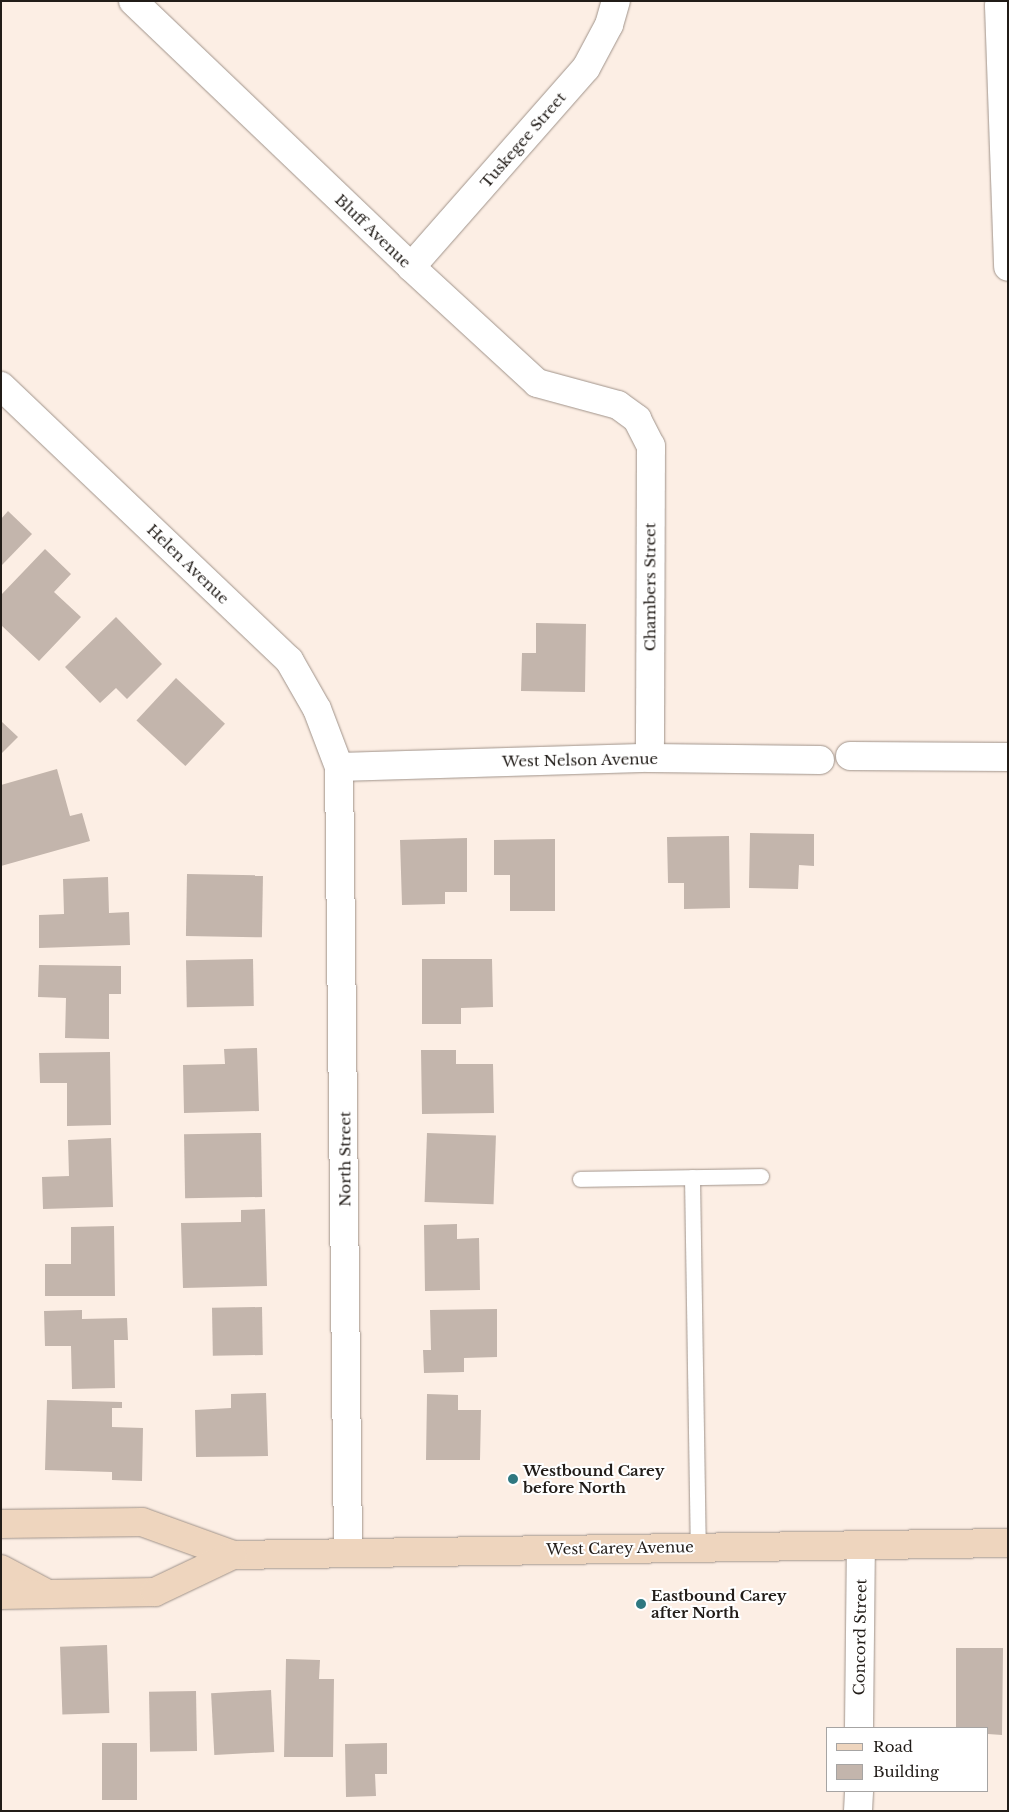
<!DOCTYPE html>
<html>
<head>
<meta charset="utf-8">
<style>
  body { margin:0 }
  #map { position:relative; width:1009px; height:1812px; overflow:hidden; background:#fceee4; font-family:"Libre Baskerville",serif }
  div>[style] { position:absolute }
  .building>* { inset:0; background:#c3b5ac; transform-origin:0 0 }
  .roads { filter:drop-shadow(0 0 1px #a0938a) drop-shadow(0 0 1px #a0938a) }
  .service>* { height:15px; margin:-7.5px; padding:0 7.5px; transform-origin:7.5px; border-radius:7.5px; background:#fff }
  .minor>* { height:28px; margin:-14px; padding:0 14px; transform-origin:14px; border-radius:14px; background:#fff }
  .tertiary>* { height:28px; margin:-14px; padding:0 14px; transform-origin:14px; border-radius:14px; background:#fff }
  .secondary>* { height:28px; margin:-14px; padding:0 14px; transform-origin:14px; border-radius:14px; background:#eed5be }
  .dots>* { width:14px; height:14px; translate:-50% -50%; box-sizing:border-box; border:2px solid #fff; border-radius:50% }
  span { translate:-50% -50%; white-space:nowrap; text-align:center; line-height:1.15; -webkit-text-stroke:4px #fff; paint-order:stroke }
  .street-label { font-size:15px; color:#211c18 }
  .poi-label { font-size:15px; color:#211c18; font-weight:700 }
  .left { translate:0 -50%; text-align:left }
  .frame { position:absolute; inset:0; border:2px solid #211c18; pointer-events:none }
  .legend { position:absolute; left:826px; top:1727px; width:162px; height:65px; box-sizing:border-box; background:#fff; border:1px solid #a6a4a3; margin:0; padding:6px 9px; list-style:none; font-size:15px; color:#211c18 }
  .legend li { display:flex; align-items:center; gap:10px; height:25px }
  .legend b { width:25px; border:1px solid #a6a4a3 }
</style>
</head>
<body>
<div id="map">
  <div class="building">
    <div style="clip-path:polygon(8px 511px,32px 534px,1px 566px,1px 519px)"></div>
    <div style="clip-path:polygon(45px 549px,71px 574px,54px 592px,81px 617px,39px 661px,1px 625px,1px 595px)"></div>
    <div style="clip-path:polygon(116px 617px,162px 664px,127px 699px,116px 688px,100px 703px,65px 667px)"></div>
    <div style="clip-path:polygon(536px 623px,586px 624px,585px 692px,521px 691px,522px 653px,536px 653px)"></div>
    <div style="left:176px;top:678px;width:67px;height:58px;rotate:43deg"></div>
    <div style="clip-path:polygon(1px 721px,18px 737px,1px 754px)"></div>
    <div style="clip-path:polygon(57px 769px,70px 816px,82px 813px,90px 841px,1px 866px,1px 785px)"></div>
    <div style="clip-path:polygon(750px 833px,814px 834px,814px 866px,799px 865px,798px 889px,749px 888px)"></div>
    <div style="clip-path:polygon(729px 836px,730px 908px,684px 909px,684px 883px,668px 883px,667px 837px)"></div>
    <div style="clip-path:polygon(467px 838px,467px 892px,445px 892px,445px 904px,402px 905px,400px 840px)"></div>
    <div style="clip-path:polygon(555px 839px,555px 911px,510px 911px,510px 875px,494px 875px,494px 840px)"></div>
    <div style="left:187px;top:874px;width:76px;height:62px;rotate:1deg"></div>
    <div style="clip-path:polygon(108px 877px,109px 913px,129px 912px,130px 945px,39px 948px,39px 915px,64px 914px,63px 879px)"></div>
    <div style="left:253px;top:959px;width:47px;height:67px;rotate:89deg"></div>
    <div style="clip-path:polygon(422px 959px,492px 959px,493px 1007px,461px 1008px,461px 1024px,422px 1024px)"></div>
    <div style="clip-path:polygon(39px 965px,121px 966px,121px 994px,109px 994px,109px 1039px,65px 1038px,66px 998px,38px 997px)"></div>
    <div style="clip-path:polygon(257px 1048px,259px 1111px,184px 1113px,183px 1065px,225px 1064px,224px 1049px)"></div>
    <div style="clip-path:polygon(421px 1050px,456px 1050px,456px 1064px,493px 1064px,494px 1113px,422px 1114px)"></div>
    <div style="clip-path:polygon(110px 1052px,111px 1125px,67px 1126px,67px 1083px,40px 1083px,39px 1053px)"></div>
    <div style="left:261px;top:1133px;width:64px;height:77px;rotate:89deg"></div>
    <div style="left:427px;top:1133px;width:69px;height:69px;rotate:2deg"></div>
    <div style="clip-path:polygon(111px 1138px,113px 1207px,43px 1209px,42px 1177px,69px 1176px,68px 1140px)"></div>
    <div style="clip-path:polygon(265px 1209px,267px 1286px,183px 1288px,181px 1223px,241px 1222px,241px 1210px)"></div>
    <div style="clip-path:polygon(457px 1224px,457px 1239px,479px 1238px,480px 1290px,425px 1291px,424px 1225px)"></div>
    <div style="clip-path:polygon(114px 1226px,115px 1296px,45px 1296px,45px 1264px,71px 1264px,71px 1227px)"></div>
    <div style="left:262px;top:1307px;width:48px;height:50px;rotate:89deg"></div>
    <div style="clip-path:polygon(497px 1309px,497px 1357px,464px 1358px,464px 1372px,424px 1373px,423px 1350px,431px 1350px,430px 1310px)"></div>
    <div style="clip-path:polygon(82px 1310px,82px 1319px,127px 1318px,128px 1340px,114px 1340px,115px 1388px,72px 1389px,71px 1346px,45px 1346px,44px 1311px)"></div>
    <div style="clip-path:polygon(266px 1393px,268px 1456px,196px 1457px,195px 1410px,231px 1408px,231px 1394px)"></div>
    <div style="clip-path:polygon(427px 1394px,458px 1395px,458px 1410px,481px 1410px,480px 1460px,426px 1460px)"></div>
    <div style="clip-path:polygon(47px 1400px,122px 1402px,122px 1408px,112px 1408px,112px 1427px,143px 1428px,142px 1481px,112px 1480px,112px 1472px,45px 1470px)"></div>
    <div style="left:107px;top:1645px;width:68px;height:47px;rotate:88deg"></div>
    <div style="clip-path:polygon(956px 1648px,1003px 1648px,1002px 1735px,988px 1734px,988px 1728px,956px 1728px)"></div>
    <div style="clip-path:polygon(286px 1659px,320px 1660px,319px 1679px,334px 1679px,333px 1757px,284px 1757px)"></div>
    <div style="left:271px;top:1690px;width:62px;height:60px;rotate:87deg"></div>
    <div style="left:196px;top:1691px;width:60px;height:47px;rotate:89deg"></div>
    <div style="left:102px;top:1743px;width:35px;height:57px"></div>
    <div style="clip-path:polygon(387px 1743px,387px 1774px,375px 1774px,376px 1796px,346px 1797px,345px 1744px)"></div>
  </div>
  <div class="roads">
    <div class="service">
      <div style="left:692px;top:1177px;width:370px;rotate:89.1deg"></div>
      <div style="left:580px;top:1179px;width:181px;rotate:-0.9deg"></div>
    </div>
    <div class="minor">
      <div style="left:133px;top:1px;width:385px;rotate:43.7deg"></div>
      <div style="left:411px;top:267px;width:171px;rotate:42.6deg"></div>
      <div style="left:537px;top:383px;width:84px;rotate:15.2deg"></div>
      <div style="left:618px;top:405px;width:24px;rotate:36deg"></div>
      <div style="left:637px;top:419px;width:30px;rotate:63deg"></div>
      <div style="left:651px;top:446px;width:312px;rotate:90.2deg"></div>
      <div style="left:1003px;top:1px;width:6px;rotate:129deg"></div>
      <div style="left:999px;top:6px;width:261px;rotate:88deg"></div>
      <div style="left:411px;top:267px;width:265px;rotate:-48.7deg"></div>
      <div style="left:586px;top:68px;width:49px;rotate:-61.9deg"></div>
      <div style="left:609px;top:25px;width:25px;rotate:-74deg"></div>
      <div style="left:1px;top:386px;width:398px;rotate:43.6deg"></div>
      <div style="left:289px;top:660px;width:56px;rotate:60.3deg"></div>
      <div style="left:317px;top:709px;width:62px;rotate:69.2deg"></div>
      <div style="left:339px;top:767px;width:784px;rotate:89.34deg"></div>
      <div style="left:850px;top:756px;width:158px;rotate:0.4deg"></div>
      <div style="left:339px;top:767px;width:311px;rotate:-1.7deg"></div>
      <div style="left:650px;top:758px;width:170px;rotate:0.7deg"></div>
    </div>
    <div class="tertiary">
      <div style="left:859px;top:1728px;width:183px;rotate:-89.4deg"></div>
      <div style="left:858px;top:1811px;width:20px;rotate:-87deg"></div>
    </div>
    <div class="secondary">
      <div style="left:1px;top:1524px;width:141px;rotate:-0.8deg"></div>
      <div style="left:142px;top:1522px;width:97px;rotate:19.9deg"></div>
      <div style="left:233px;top:1555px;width:775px;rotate:-0.89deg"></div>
      <div style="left:1px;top:1569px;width:49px;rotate:28.1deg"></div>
      <div style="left:1px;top:1595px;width:154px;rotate:-1.1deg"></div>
      <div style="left:155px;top:1592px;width:86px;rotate:-25.4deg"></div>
    </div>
  </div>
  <div class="dots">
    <div style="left:513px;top:1479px;background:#2f7880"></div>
    <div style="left:641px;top:1604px;background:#2f7880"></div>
  </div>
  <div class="street-label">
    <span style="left:523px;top:140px;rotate:-49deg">Tuskegee Street</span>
    <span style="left:373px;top:231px;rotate:44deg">Bluff Avenue</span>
    <span style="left:188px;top:564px;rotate:44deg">Helen Avenue</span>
    <span style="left:650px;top:587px;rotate:-90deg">Chambers Street</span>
    <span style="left:580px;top:760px;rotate:-1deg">West Nelson Avenue</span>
    <span style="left:345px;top:1159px;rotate:-90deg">North Street</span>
    <span style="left:620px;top:1548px;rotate:-1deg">West Carey Avenue</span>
    <span style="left:860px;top:1637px;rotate:-89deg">Concord Street</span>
  </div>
  <div class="poi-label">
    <span class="left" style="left:523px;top:1479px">Westbound Carey<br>before North</span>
    <span class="left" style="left:651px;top:1604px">Eastbound Carey<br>after North</span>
  </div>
  <div class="frame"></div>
  <ul class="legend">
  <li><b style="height:6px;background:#eed5be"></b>Road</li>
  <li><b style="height:14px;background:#c3b5ac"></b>Building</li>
  </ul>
</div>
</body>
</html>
